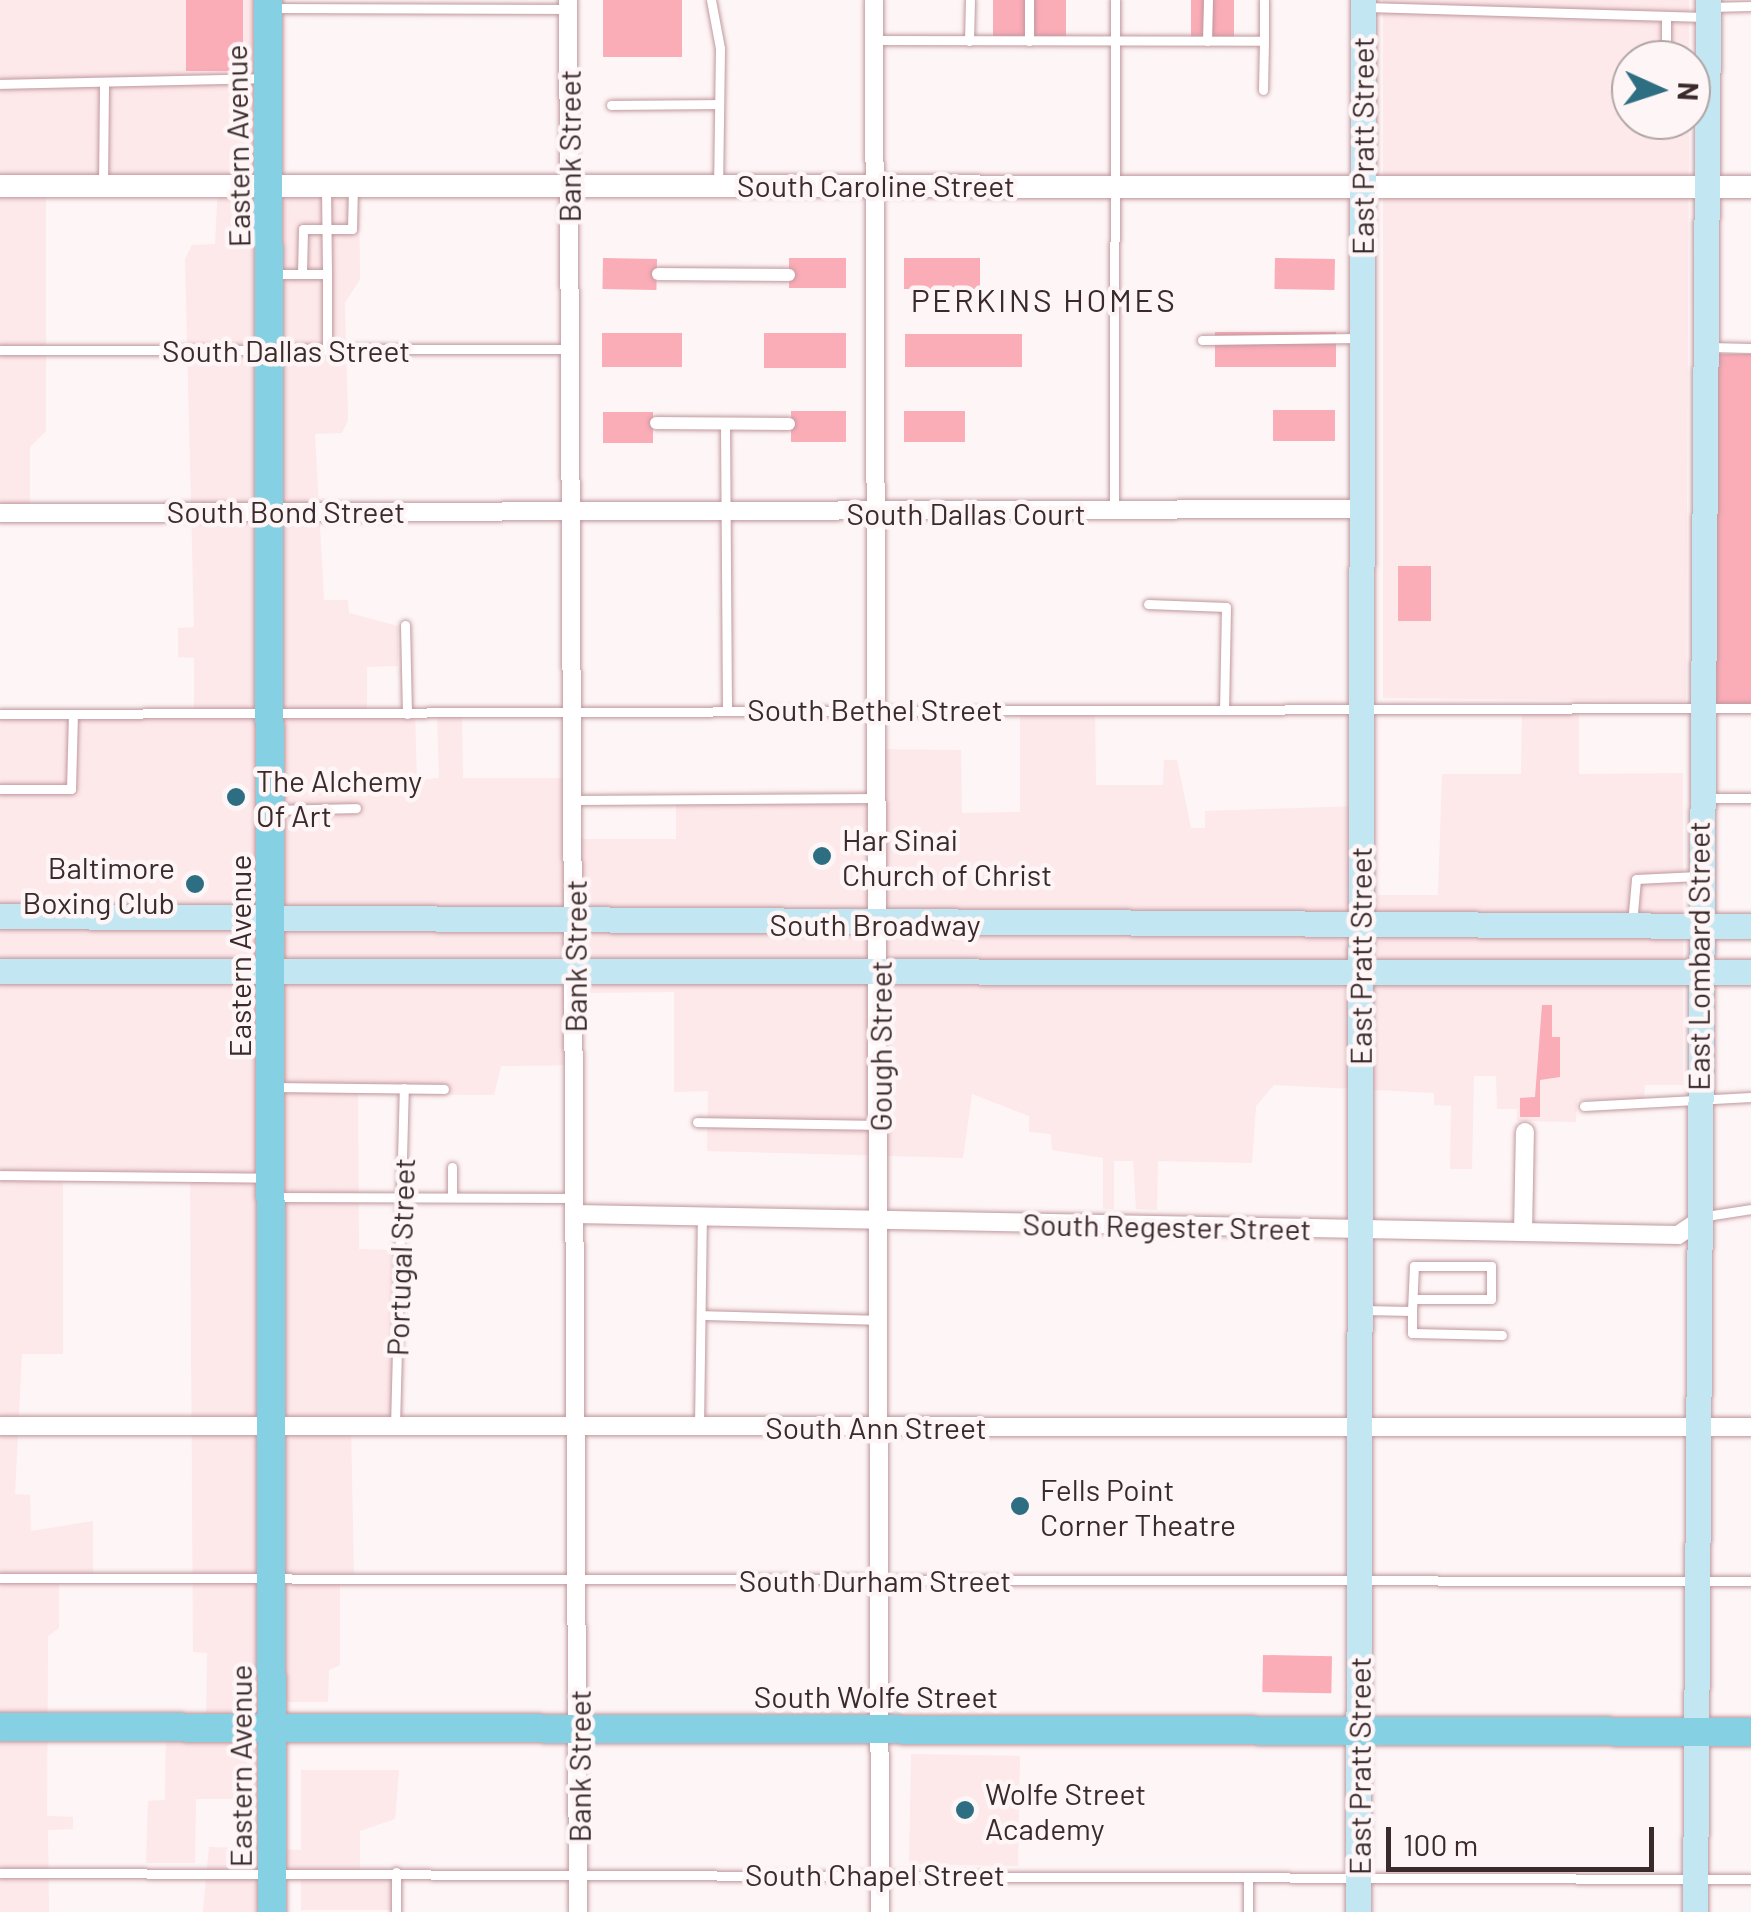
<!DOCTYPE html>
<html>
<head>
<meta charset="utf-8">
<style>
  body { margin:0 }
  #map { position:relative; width:1751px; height:1912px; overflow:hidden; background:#fef5f6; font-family:Barlow,sans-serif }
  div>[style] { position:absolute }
  .built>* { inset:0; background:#fde8ea; transform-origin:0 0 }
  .green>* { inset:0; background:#faacb7; transform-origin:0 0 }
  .roads { filter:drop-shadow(0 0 2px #c0989d) drop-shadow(0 0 2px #c0989d) }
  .service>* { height:9px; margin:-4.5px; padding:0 4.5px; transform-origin:4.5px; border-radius:4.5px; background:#fff }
  .pedestrian>* { height:12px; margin:-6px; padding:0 6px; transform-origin:6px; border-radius:6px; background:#fff }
  .minor>* { height:18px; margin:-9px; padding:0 9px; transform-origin:9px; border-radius:9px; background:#fff }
  .tertiary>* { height:22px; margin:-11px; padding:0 11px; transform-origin:11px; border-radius:11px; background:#fff }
  .secondary>* { height:25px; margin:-12.5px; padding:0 12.5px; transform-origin:12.5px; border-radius:12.5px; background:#c3e7f2 }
  .primary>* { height:28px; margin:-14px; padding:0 14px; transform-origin:14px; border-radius:14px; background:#86d0e4 }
  .dots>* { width:28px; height:28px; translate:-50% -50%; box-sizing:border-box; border:5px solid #fef5f6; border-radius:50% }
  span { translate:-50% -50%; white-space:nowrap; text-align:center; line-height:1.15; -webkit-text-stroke:9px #fef5f6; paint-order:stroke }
  .street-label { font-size:30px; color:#3a2a2c }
  .poi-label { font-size:30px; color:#3a2a2c }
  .left { translate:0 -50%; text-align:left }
  .right { translate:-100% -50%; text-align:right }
  .neighbourhood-label { font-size:32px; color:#3a2a2c; letter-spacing:2.5px }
  .north { position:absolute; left:1611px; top:40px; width:100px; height:100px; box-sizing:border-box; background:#fef5f6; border:2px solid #b0a4a5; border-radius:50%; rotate:93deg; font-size:28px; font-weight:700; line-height:40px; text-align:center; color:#3a2a2c }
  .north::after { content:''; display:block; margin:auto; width:35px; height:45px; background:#2d6e82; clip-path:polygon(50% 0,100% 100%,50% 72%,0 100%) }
  .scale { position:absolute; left:1386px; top:1827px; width:268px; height:45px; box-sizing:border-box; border:5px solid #3a2a2c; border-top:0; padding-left:12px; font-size:30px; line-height:35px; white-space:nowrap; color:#3a2a2c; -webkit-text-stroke:8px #fef5f6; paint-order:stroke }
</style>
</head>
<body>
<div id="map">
  <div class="built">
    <div style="clip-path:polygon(0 0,267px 0,267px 183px,359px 184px,360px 279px,345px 303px,348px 420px,342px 433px,315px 434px,324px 600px,348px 600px,349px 613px,398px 626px,398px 666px,367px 667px,367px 713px,415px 713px,417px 780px,439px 778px,437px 713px,462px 713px,463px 778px,578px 778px,579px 839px,676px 839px,676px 798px,874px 798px,874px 749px,961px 750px,962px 813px,1020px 812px,1020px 711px,1095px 711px,1096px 785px,1163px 785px,1164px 760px,1177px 760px,1191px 828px,1205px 828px,1205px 811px,1360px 806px,1361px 895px,1438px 895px,1442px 774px,1521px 774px,1522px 709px,1579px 709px,1579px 774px,1683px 773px,1683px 1085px,1645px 1085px,1644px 1100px,1577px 1100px,1576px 1122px,1517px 1121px,1517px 1109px,1497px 1109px,1496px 1076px,1474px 1076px,1472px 1169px,1450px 1169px,1451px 1106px,1434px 1105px,1434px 1093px,1274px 1085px,1256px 1106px,1252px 1163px,1158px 1161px,1157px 1210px,1136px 1209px,1133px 1161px,1114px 1161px,1114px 1209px,1103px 1209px,1103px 1158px,1052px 1150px,1051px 1134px,1029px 1132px,1029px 1116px,972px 1094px,963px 1158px,707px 1151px,708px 1091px,674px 1092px,674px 992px,580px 993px,579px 1065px,501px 1066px,494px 1095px,358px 1094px,359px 1249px,396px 1250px,395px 1423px,351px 1424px,354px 1578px,340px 1579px,340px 1665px,329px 1670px,328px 1702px,274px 1702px,273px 1799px,196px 1799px,195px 1863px,146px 1863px,148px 1801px,165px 1800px,166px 1726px,206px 1725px,207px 1653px,193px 1652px,190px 1178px,63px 1177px,63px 1354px,22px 1354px,15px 1494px,30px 1495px,31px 1531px,93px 1521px,93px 1578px,59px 1579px,59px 1628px,48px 1636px,47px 1816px,73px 1817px,73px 1829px,48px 1830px,49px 1912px,0 1912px,0 714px,194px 714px,194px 658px,178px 657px,178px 628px,194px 627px,185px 259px,192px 245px,215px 244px,218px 185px,46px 185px,46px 431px,30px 447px,30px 510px,0 511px)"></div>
    <div style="clip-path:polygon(1383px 0,1689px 0,1689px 60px,1631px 60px,1631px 120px,1689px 120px,1686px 701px,1383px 698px)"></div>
    <div style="left:911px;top:1754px;width:109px;height:110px;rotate:1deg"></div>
    <div style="clip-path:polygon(301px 1770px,399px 1770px,395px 1819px,360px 1831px,360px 1872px,394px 1873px,395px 1910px,301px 1910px,301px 1872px,273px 1872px,272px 1912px,203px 1912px,209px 1847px,301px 1850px)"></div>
  </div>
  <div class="green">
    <div style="left:186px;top:0;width:57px;height:71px"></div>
    <div style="left:603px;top:0;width:79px;height:57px"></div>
    <div style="left:993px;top:0;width:73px;height:44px"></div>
    <div style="left:1191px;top:0;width:43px;height:46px"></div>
    <div style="left:603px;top:258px;width:54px;height:31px;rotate:1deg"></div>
    <div style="left:789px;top:258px;width:57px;height:30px"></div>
    <div style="left:904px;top:258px;width:76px;height:31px"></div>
    <div style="left:1275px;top:258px;width:60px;height:31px;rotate:1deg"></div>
    <div style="left:1215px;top:332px;width:121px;height:35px"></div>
    <div style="left:602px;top:333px;width:80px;height:34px"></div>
    <div style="left:764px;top:333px;width:82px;height:35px"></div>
    <div style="left:905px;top:334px;width:117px;height:33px"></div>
    <div style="left:1714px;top:354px;width:37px;height:350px"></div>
    <div style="left:1335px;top:410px;width:31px;height:62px;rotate:90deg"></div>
    <div style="left:791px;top:411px;width:55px;height:31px"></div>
    <div style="left:904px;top:411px;width:61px;height:31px"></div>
    <div style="left:603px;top:412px;width:50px;height:31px"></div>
    <div style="left:1398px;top:566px;width:33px;height:55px"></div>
    <div style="clip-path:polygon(1542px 1005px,1552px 1005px,1552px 1037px,1560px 1037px,1560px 1077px,1540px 1080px,1540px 1117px,1520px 1117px,1520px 1098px,1535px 1097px)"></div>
    <div style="left:1263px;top:1655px;width:69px;height:37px;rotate:1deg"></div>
  </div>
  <div class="roads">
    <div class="service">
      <div style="left:711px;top:0;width:49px;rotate:79.4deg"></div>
      <div style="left:720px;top:48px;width:138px;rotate:90.8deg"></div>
      <div style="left:1366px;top:7px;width:339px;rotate:1.7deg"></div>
      <div style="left:1709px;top:7px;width:42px;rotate:-1.4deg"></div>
      <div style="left:271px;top:8px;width:297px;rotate:0.2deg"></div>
      <div style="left:874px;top:40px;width:390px;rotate:0.1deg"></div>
      <div style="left:1264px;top:41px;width:41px;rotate:-90deg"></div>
      <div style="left:969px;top:41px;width:41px;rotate:-88.6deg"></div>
      <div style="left:1029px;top:41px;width:41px;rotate:-90deg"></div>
      <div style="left:1207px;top:41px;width:41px;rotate:-88.6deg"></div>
      <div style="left:1666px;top:60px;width:44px;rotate:-90deg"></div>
      <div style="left:0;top:84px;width:265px;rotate:-1.3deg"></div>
      <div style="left:1263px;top:90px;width:49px;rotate:-88.8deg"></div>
      <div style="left:611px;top:105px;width:108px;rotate:-0.5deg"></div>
      <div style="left:103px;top:184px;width:100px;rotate:-89.4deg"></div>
      <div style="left:326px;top:189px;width:85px;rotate:89.3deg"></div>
      <div style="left:273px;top:274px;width:54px"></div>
      <div style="left:327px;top:274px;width:77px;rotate:90deg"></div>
      <div style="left:302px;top:274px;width:45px;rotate:-88.7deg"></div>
      <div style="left:303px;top:229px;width:49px"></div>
      <div style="left:352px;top:229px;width:40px;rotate:-88.6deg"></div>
      <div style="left:1202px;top:340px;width:156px;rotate:-0.7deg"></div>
      <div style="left:1709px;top:347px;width:42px;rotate:1.4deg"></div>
      <div style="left:0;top:350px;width:571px;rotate:-0.1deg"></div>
      <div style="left:725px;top:424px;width:286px;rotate:89.6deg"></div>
      <div style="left:1114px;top:512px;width:512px;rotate:-89.89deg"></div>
      <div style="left:1148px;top:604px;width:78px;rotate:2.2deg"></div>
      <div style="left:1226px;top:607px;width:102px;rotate:91.1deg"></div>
      <div style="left:405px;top:625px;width:89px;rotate:88.7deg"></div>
      <div style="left:0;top:714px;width:1751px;rotate:-0.2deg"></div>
      <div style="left:0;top:789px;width:71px"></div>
      <div style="left:71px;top:789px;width:75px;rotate:-88.5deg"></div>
      <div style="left:1707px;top:798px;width:44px"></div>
      <div style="left:574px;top:800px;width:303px;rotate:-0.4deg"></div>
      <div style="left:274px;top:810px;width:82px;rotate:-1.4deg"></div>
      <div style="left:1632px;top:924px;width:45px;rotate:-84.9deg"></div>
      <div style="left:1636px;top:879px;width:62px;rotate:-2.8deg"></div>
      <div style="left:277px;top:1087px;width:167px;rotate:0.7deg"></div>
      <div style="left:1584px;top:1106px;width:167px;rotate:-3.1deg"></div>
      <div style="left:697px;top:1122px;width:181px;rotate:0.9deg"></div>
      <div style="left:0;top:1175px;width:267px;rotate:0.6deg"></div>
      <div style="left:275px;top:1197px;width:300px;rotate:0.2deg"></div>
      <div style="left:452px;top:1197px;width:30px;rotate:-90deg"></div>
      <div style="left:1706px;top:1216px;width:46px;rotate:-8.8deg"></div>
      <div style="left:1362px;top:1310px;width:50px;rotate:1.1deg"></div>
      <div style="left:1412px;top:1311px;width:45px;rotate:-87.5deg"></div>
      <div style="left:1414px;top:1266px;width:77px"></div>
      <div style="left:1491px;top:1266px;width:33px;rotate:90deg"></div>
      <div style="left:1491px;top:1299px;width:78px;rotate:180deg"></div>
      <div style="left:1412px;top:1311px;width:22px;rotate:90deg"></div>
      <div style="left:1412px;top:1333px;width:90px;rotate:1.3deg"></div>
      <div style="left:701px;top:1315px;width:177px;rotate:1.6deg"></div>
      <div style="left:395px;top:1426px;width:338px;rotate:-88.5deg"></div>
      <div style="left:699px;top:1426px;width:209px;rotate:-89.2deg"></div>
      <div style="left:0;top:1578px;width:1751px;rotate:0.1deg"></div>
      <div style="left:0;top:1873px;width:1751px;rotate:0.2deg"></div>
      <div style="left:396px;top:1912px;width:40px;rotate:-90deg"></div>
      <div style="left:1248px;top:1912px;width:35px;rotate:-90deg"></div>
    </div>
    <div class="pedestrian">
      <div style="left:658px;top:274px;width:131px;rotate:0.4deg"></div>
      <div style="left:656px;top:423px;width:133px;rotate:0.4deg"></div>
    </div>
    <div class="minor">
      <div style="left:568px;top:0;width:1912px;rotate:89.7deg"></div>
      <div style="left:874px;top:0;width:1912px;rotate:89.82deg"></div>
      <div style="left:0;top:513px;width:1360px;rotate:-0.17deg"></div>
      <div style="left:575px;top:1214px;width:1103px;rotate:1.09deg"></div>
      <div style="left:1678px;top:1235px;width:23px;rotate:-34deg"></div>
      <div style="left:1523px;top:1232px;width:100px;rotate:-88.9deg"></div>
      <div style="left:0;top:1426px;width:1751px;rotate:0.03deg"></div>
    </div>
    <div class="tertiary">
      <div style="left:0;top:186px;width:1751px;rotate:0.03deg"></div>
    </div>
    <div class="secondary">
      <div style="left:0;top:916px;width:1751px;rotate:0.33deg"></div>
      <div style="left:0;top:971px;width:1751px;rotate:0.03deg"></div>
      <div style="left:1358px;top:1912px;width:1912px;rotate:-89.85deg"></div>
      <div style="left:1695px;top:1912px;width:1912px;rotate:-89.61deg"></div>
    </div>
    <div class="primary">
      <div style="left:268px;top:0;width:1912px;rotate:89.88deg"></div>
      <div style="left:0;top:1727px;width:1751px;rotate:0.16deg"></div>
    </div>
  </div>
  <div class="dots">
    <div style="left:236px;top:797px;background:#2d6e82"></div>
    <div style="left:822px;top:856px;background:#2d6e82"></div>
    <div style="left:195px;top:884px;background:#2d6e82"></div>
    <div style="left:1020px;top:1506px;background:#2d6e82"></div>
    <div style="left:965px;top:1810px;background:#2d6e82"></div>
  </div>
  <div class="street-label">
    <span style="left:237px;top:146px;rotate:-91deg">Eastern Avenue</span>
    <span style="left:569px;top:146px;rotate:-90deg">Bank Street</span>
    <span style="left:1362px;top:146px;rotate:-90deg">East Pratt Street</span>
    <span style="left:876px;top:185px">South Caroline Street</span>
    <span style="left:286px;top:350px">South Dallas Street</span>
    <span style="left:286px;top:511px">South Bond Street</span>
    <span style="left:966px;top:513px">South Dallas Court</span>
    <span style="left:875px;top:709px">South Bethel Street</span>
    <span style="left:875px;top:924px">South Broadway</span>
    <span style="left:239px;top:956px;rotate:-90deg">Eastern Avenue</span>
    <span style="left:575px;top:956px;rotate:-90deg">Bank Street</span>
    <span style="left:1360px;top:956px;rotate:-90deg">East Pratt Street</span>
    <span style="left:1698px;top:956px;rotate:-90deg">East Lombard Street</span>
    <span style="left:880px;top:1046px;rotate:-90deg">Gough Street</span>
    <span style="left:1167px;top:1226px;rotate:1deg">South Regester Street</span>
    <span style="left:400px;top:1257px;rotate:-88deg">Portugal Street</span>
    <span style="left:876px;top:1427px">South Ann Street</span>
    <span style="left:875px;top:1580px">South Durham Street</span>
    <span style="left:876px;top:1696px">South Wolfe Street</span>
    <span style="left:240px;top:1766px;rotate:-90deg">Eastern Avenue</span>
    <span style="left:579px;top:1766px;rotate:-90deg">Bank Street</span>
    <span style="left:1359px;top:1766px;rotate:-90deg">East Pratt Street</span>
    <span style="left:875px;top:1874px">South Chapel Street</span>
  </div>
  <div class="poi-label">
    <span class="left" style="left:256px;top:797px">The Alchemy<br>Of Art</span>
    <span class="left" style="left:842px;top:856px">Har Sinai<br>Church of Christ</span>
    <span class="right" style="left:175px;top:884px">Baltimore<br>Boxing Club</span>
    <span class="left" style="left:1040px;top:1506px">Fells Point<br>Corner Theatre</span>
    <span class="left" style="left:985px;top:1810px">Wolfe Street<br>Academy</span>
  </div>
  <div class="neighbourhood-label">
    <span style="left:1044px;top:299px">PERKINS HOMES</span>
  </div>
  <div class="north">N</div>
  <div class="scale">100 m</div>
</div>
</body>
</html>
